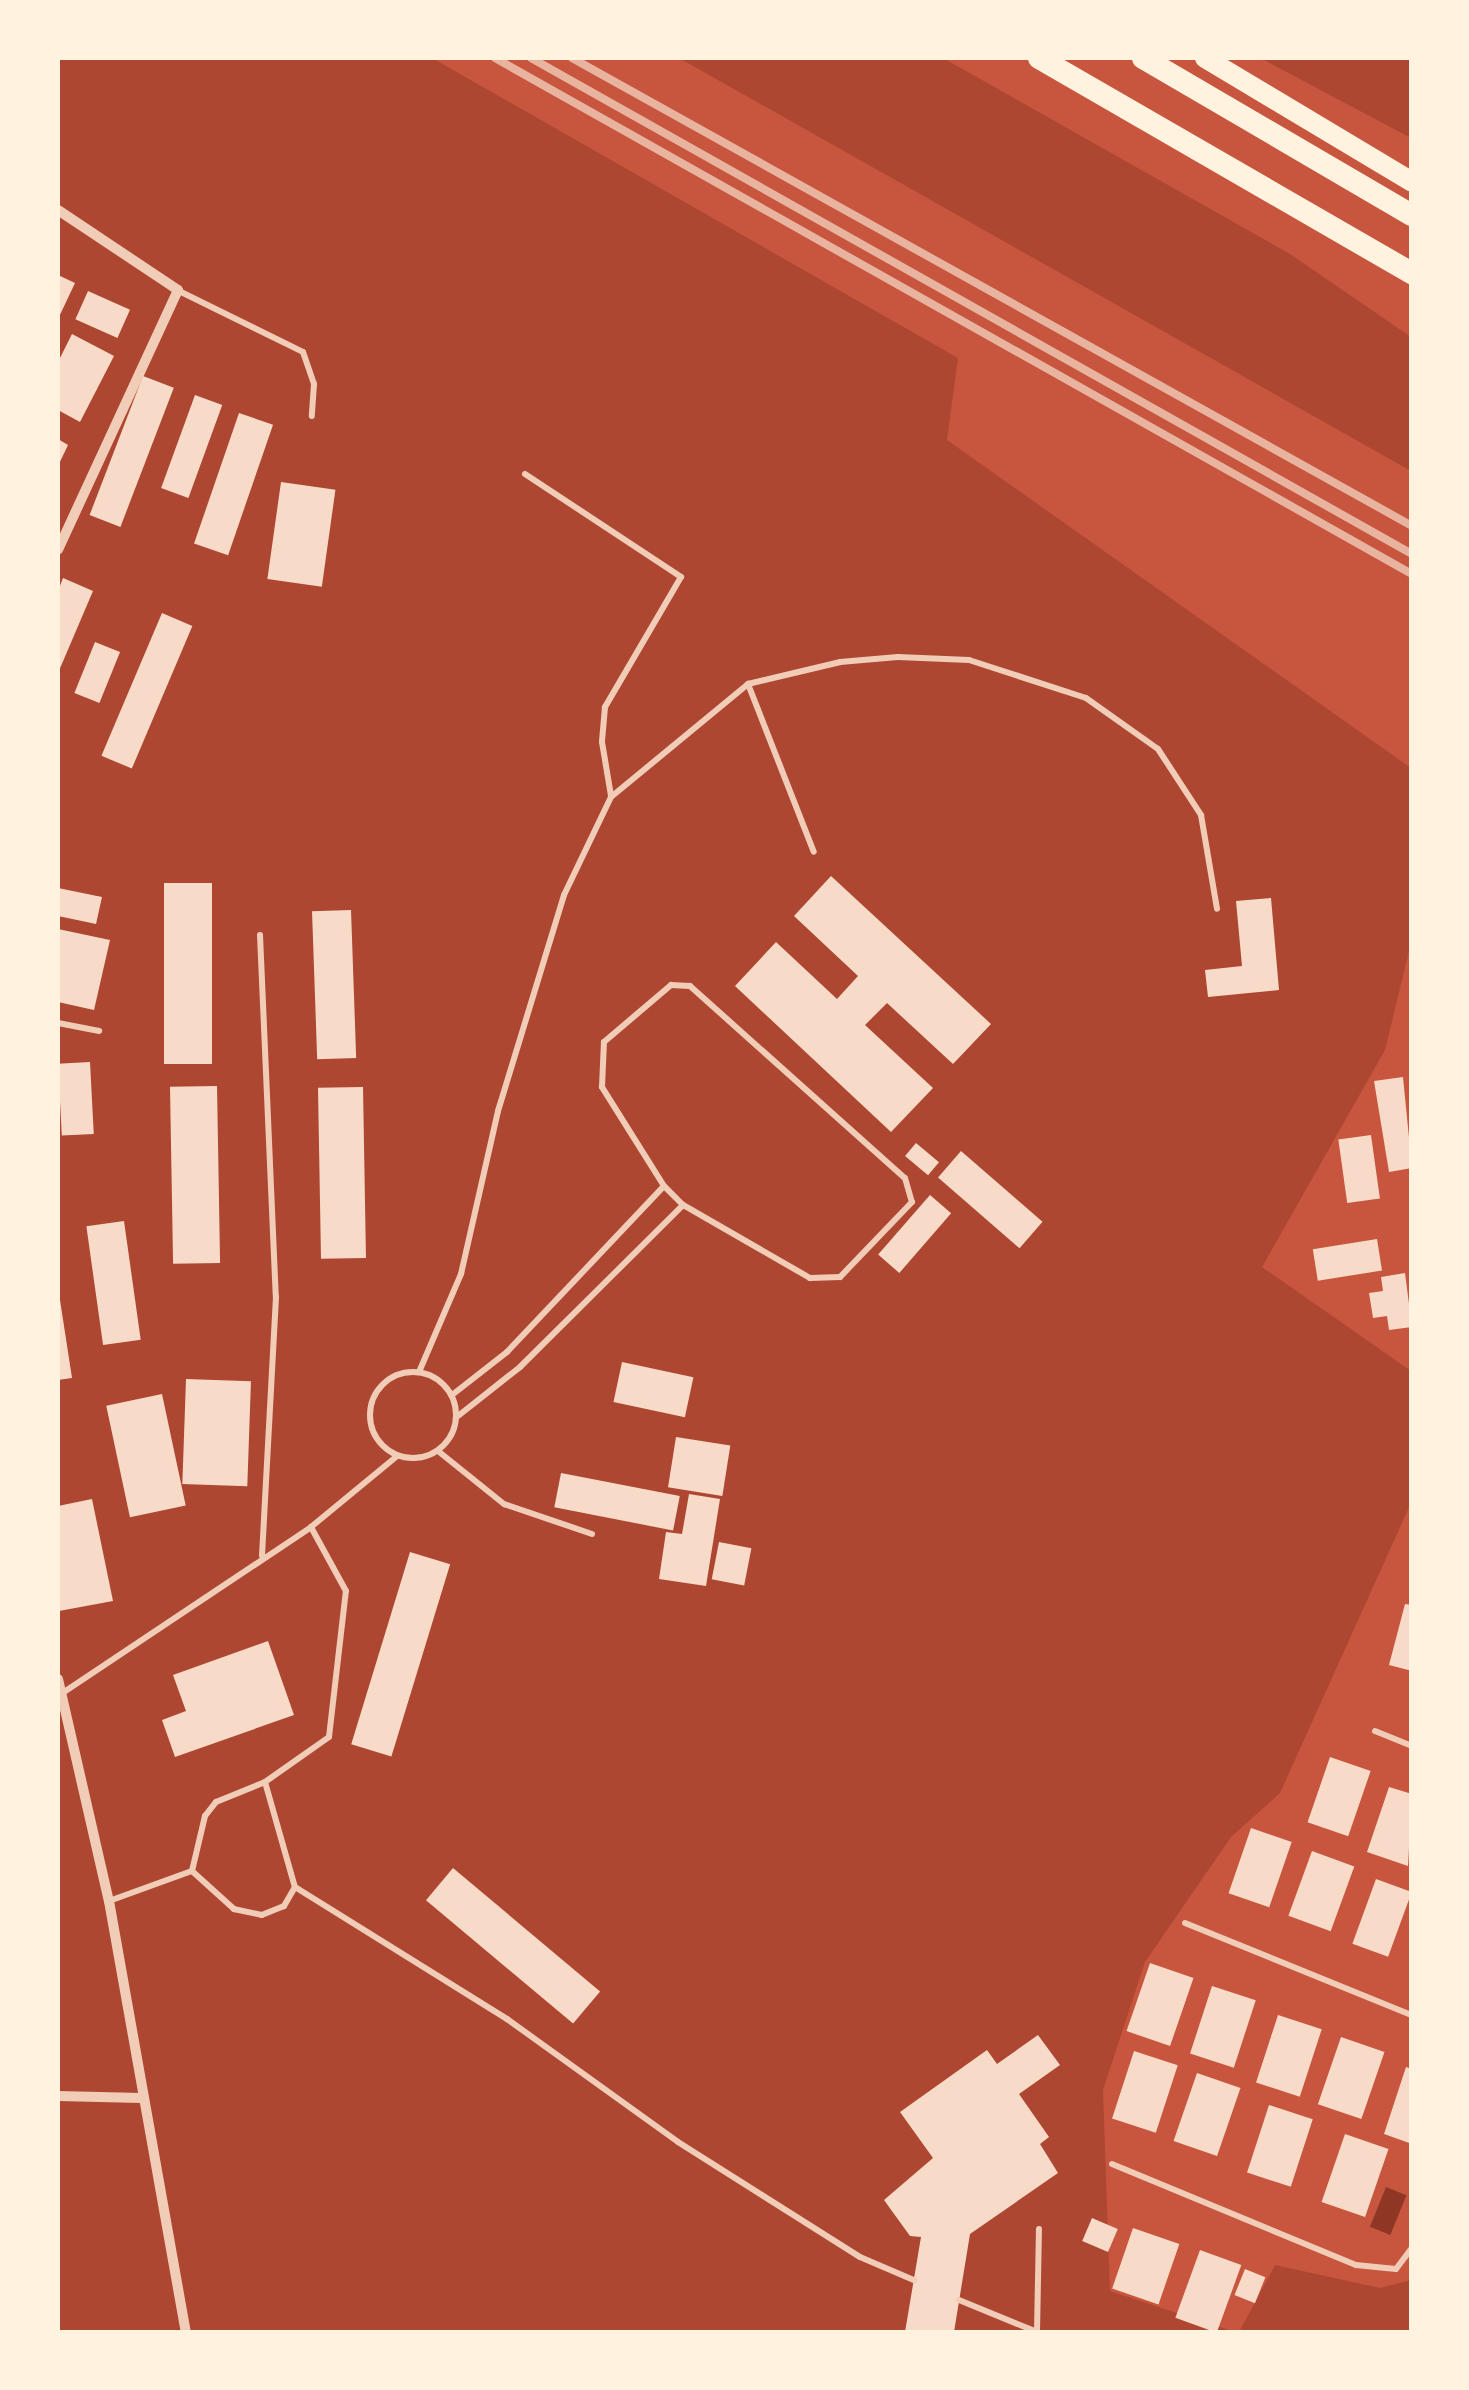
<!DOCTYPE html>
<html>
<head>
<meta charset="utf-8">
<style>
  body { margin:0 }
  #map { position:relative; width:1469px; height:2390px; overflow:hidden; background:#c8553d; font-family:Jost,sans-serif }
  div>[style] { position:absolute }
  .green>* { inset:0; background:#ae4732 }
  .water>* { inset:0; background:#8f3625; transform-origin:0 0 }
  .building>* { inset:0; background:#f7dbc8; transform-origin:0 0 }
  .service>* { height:6px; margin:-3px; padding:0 3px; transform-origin:3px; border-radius:3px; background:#f1ccb7 }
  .service>.ring { margin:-3px; padding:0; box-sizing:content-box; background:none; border:6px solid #f1ccb7; border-radius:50% }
  .minor>* { height:10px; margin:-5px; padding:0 5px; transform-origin:5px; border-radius:5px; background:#f1ccb7 }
  .trunk>* { height:20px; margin:-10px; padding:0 10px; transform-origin:10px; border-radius:10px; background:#fff3e0 }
  .motorway>* { height:22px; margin:-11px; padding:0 11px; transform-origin:11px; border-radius:11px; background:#fff3e0 }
  .rail>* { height:8px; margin:-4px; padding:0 4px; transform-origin:4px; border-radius:4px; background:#e9b49f }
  span { translate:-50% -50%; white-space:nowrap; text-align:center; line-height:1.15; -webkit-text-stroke:10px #fff3e0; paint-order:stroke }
  .frame { position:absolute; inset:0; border:60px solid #fff3e0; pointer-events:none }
</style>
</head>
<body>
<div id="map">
  <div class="green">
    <div style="clip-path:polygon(58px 58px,432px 58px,958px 358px,947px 440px,1411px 768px,1411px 943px,1385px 1050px,1262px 1267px,1411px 1371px,1411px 1503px,1280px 1793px,1231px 1837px,1145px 1962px,1103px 2090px,1110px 2291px,1235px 2332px,58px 2332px)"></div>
    <div style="clip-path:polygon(679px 58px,943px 58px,1290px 254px,1411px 337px,1411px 471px)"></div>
    <div style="clip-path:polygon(1260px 58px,1411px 58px,1411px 138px)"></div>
    <div style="clip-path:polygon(1275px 2265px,1380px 2288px,1411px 2280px,1411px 2332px,1239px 2332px)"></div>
  </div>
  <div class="water">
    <div style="left:1386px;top:2187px;width:22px;height:43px;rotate:22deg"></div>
  </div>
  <div class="building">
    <div style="clip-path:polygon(58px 275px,75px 283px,58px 319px)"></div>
    <div style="left:88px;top:291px;width:46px;height:31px;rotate:24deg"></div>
    <div style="clip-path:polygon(72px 334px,114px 356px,80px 422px,58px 410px,58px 362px)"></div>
    <div style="left:143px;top:376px;width:33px;height:149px;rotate:21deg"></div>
    <div style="left:195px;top:395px;width:29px;height:99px;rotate:20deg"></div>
    <div style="left:239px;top:413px;width:36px;height:138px;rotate:19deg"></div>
    <div style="clip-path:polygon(58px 439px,68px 445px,58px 466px)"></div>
    <div style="left:281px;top:482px;width:55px;height:98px;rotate:8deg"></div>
    <div style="clip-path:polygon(63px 578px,93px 591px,58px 673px,58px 591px)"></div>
    <div style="left:162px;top:613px;width:33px;height:155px;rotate:23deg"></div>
    <div style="left:95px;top:642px;width:27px;height:55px;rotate:22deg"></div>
    <div style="clip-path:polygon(831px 876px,991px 1024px,953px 1064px,887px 1003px,865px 1025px,933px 1088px,891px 1132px,735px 986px,776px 942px,837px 999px,858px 976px,794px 916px)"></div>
    <div style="left:212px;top:883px;width:181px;height:48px;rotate:90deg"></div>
    <div style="clip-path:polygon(58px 888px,102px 897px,96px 924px,58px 916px)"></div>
    <div style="clip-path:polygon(1271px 898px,1279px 990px,1208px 997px,1205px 970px,1242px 966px,1236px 901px)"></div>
    <div style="left:351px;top:910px;width:148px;height:39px;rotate:88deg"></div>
    <div style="clip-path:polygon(58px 929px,110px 940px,94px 1010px,58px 1002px)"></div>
    <div style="left:90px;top:1062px;width:72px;height:32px;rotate:87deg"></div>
    <div style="clip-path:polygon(1403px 1077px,1412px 1168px,1389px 1172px,1374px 1081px)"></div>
    <div style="left:217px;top:1086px;width:177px;height:47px;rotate:89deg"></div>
    <div style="left:363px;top:1087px;width:171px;height:45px;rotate:89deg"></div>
    <div style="left:1371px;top:1135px;width:64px;height:33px;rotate:82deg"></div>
    <div style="left:916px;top:1143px;width:30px;height:17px;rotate:40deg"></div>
    <div style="left:961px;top:1151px;width:108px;height:35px;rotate:41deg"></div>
    <div style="left:930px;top:1195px;width:28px;height:79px;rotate:41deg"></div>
    <div style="left:124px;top:1221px;width:120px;height:38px;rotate:82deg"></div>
    <div style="left:1377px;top:1239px;width:32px;height:65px;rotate:81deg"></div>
    <div style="clip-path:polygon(1405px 1273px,1412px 1327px,1389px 1330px,1387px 1316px,1373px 1318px,1369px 1293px,1383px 1291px,1381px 1277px)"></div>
    <div style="clip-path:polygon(58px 1287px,72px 1378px,58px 1380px)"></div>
    <div style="left:622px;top:1362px;width:73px;height:41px;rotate:12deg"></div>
    <div style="left:186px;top:1379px;width:65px;height:105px;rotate:2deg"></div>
    <div style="left:162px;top:1394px;width:114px;height:57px;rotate:78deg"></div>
    <div style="left:676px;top:1437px;width:55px;height:51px;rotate:9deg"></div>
    <div style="left:561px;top:1473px;width:121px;height:35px;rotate:11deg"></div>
    <div style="clip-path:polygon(689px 1494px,720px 1499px,706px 1586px,659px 1579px,666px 1532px,682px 1534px)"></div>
    <div style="clip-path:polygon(92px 1499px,113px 1601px,59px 1611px,58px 1506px)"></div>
    <div style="left:719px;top:1542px;width:33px;height:38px;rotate:11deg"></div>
    <div style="left:410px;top:1552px;width:42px;height:201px;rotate:17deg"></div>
    <div style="clip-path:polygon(1405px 1604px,1412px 1605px,1412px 1671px,1389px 1665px)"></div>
    <div style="clip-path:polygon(268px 1641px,294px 1715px,175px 1757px,162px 1720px,186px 1711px,173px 1675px)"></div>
    <div style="left:1330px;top:1757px;width:43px;height:69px;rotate:19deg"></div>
    <div style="clip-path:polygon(1389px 1787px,1412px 1794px,1408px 1866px,1367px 1852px)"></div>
    <div style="left:1251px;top:1828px;width:43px;height:69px;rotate:19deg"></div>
    <div style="left:1312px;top:1851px;width:45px;height:69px;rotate:20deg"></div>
    <div style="left:453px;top:1868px;width:192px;height:42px;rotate:40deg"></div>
    <div style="left:1376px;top:1879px;width:38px;height:69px;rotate:20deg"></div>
    <div style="left:1150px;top:1963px;width:46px;height:72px;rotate:19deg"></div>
    <div style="left:1212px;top:1986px;width:46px;height:71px;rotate:18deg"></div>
    <div style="left:1278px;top:2015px;width:46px;height:71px;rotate:18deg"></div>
    <div style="clip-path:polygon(1038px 2035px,1060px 2065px,1019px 2094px,1049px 2137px,1040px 2144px,1058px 2173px,970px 2234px,954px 2332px,905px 2332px,921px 2237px,910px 2236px,884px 2200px,933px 2158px,900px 2112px,987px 2050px,997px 2064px)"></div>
    <div style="left:1341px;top:2037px;width:46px;height:71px;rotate:19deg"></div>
    <div style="left:1134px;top:2051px;width:46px;height:71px;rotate:18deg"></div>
    <div style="clip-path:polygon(1406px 2067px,1412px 2069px,1412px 2144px,1384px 2134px)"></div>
    <div style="left:1197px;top:2073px;width:46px;height:72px;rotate:19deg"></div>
    <div style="left:1269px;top:2105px;width:46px;height:71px;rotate:18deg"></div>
    <div style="left:1345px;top:2134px;width:46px;height:72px;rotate:19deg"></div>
    <div style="left:1092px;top:2218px;width:28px;height:25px;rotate:23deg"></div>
    <div style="left:1133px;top:2228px;width:49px;height:64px;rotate:19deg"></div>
    <div style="left:1200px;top:2250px;width:44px;height:72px;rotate:20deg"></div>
    <div style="left:1245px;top:2269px;width:22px;height:28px;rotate:22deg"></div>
  </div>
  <div class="service">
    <div style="left:179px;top:291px;width:138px;rotate:26.2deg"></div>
    <div style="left:303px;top:352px;width:34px;rotate:71deg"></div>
    <div style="left:314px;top:384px;width:32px;rotate:94deg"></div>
    <div style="left:525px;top:474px;width:187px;rotate:33.4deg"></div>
    <div style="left:681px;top:577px;width:151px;rotate:120.3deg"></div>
    <div style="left:605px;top:707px;width:35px;rotate:95deg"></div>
    <div style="left:602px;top:742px;width:55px;rotate:80.5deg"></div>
    <div style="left:748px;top:684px;width:180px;rotate:68.6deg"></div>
    <div style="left:260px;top:935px;width:362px;rotate:87.5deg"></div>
    <div style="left:276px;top:1297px;width:259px;rotate:93.1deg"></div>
    <div style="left:671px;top:985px;width:19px;rotate:3deg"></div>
    <div style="left:690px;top:986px;width:288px;rotate:41.8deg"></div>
    <div style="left:905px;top:1178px;width:25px;rotate:74deg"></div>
    <div style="left:912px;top:1202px;width:104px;rotate:133.8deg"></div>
    <div style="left:840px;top:1277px;width:30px;rotate:178deg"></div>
    <div style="left:810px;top:1278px;width:146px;rotate:-150.1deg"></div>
    <div style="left:683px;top:1205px;width:27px;rotate:-135deg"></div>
    <div style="left:664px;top:1186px;width:117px;rotate:-122.1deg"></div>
    <div style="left:602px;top:1087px;width:45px;rotate:-87.5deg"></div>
    <div style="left:604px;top:1042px;width:88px;rotate:-40.4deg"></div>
    <div style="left:58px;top:1023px;width:42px;rotate:11deg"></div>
    <div class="ring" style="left:370px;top:1372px;width:80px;height:80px"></div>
    <div style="left:419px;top:1372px;width:107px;rotate:-66.8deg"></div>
    <div style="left:461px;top:1274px;width:167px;rotate:-77.2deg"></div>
    <div style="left:498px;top:1111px;width:226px;rotate:-73deg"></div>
    <div style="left:564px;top:895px;width:109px;rotate:-64.4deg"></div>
    <div style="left:611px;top:797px;width:178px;rotate:-39.5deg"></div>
    <div style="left:748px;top:684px;width:95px;rotate:-13.4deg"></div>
    <div style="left:840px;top:662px;width:58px;rotate:-4.9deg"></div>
    <div style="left:898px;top:657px;width:71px;rotate:2.4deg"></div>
    <div style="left:969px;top:660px;width:123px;rotate:18deg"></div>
    <div style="left:1086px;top:698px;width:88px;rotate:35.3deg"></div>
    <div style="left:1158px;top:749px;width:79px;rotate:56.9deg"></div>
    <div style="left:1201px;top:815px;width:95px;rotate:80.3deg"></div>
    <div style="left:452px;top:1395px;width:70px;rotate:-38deg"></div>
    <div style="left:507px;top:1352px;width:228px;rotate:-46.6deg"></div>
    <div style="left:458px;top:1416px;width:79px;rotate:-38.3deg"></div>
    <div style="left:520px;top:1367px;width:230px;rotate:-44.8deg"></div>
    <div style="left:438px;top:1451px;width:85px;rotate:38.8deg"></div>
    <div style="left:504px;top:1504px;width:93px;rotate:18.8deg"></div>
    <div style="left:61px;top:1694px;width:301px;rotate:-33.7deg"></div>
    <div style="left:311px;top:1527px;width:112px;rotate:-39.5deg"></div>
    <div style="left:1375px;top:1731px;width:40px;rotate:22deg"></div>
    <div style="left:265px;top:1782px;width:109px;rotate:74.1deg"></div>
    <div style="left:295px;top:1887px;width:22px;rotate:120deg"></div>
    <div style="left:284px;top:1906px;width:24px;rotate:158deg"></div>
    <div style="left:262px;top:1915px;width:29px;rotate:-168deg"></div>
    <div style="left:234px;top:1909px;width:57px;rotate:-137.9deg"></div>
    <div style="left:192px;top:1871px;width:57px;rotate:-76.7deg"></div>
    <div style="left:205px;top:1816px;width:18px;rotate:-52deg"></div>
    <div style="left:216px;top:1802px;width:53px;rotate:-22.2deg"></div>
    <div style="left:265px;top:1782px;width:78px;rotate:-35.1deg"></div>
    <div style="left:329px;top:1737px;width:147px;rotate:-83.4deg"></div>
    <div style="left:346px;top:1591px;width:73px;rotate:-118.7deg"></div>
    <div style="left:295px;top:1887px;width:250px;rotate:31.9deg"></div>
    <div style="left:507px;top:2019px;width:211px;rotate:35.7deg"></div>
    <div style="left:678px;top:2142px;width:215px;rotate:32.3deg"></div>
    <div style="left:860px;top:2257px;width:59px;rotate:23.1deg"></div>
    <div style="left:109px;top:1901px;width:88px;rotate:-19.9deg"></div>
    <div style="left:1185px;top:1923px;width:245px;rotate:22.1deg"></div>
    <div style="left:1112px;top:2164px;width:264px;rotate:22.5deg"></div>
    <div style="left:1356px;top:2265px;width:40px;rotate:5.7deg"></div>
    <div style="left:1396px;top:2269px;width:26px;rotate:-53deg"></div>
    <div style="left:959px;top:2300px;width:84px;rotate:22.3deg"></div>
    <div style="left:1037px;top:2332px;width:103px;rotate:-88.9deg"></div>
  </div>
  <div class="minor">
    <div style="left:58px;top:210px;width:144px;rotate:33.7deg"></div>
    <div style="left:178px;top:290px;width:286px;rotate:114.8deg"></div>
    <div style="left:58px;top:1679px;width:228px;rotate:77.1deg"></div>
    <div style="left:109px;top:1901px;width:438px;rotate:79.9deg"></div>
    <div style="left:58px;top:2096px;width:83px;rotate:1.4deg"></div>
  </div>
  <div class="trunk">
    <div style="left:1205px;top:58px;width:241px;rotate:30.9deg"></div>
  </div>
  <div class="motorway">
    <div style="left:1039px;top:58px;width:431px;rotate:30deg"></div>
    <div style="left:1143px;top:58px;width:311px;rotate:30.3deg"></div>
  </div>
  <div class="rail">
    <div style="left:495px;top:58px;width:1052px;rotate:29.37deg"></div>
    <div style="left:531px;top:58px;width:1011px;rotate:29.38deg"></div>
    <div style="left:572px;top:58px;width:962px;rotate:29.12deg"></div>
  </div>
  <div class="frame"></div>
</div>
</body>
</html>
